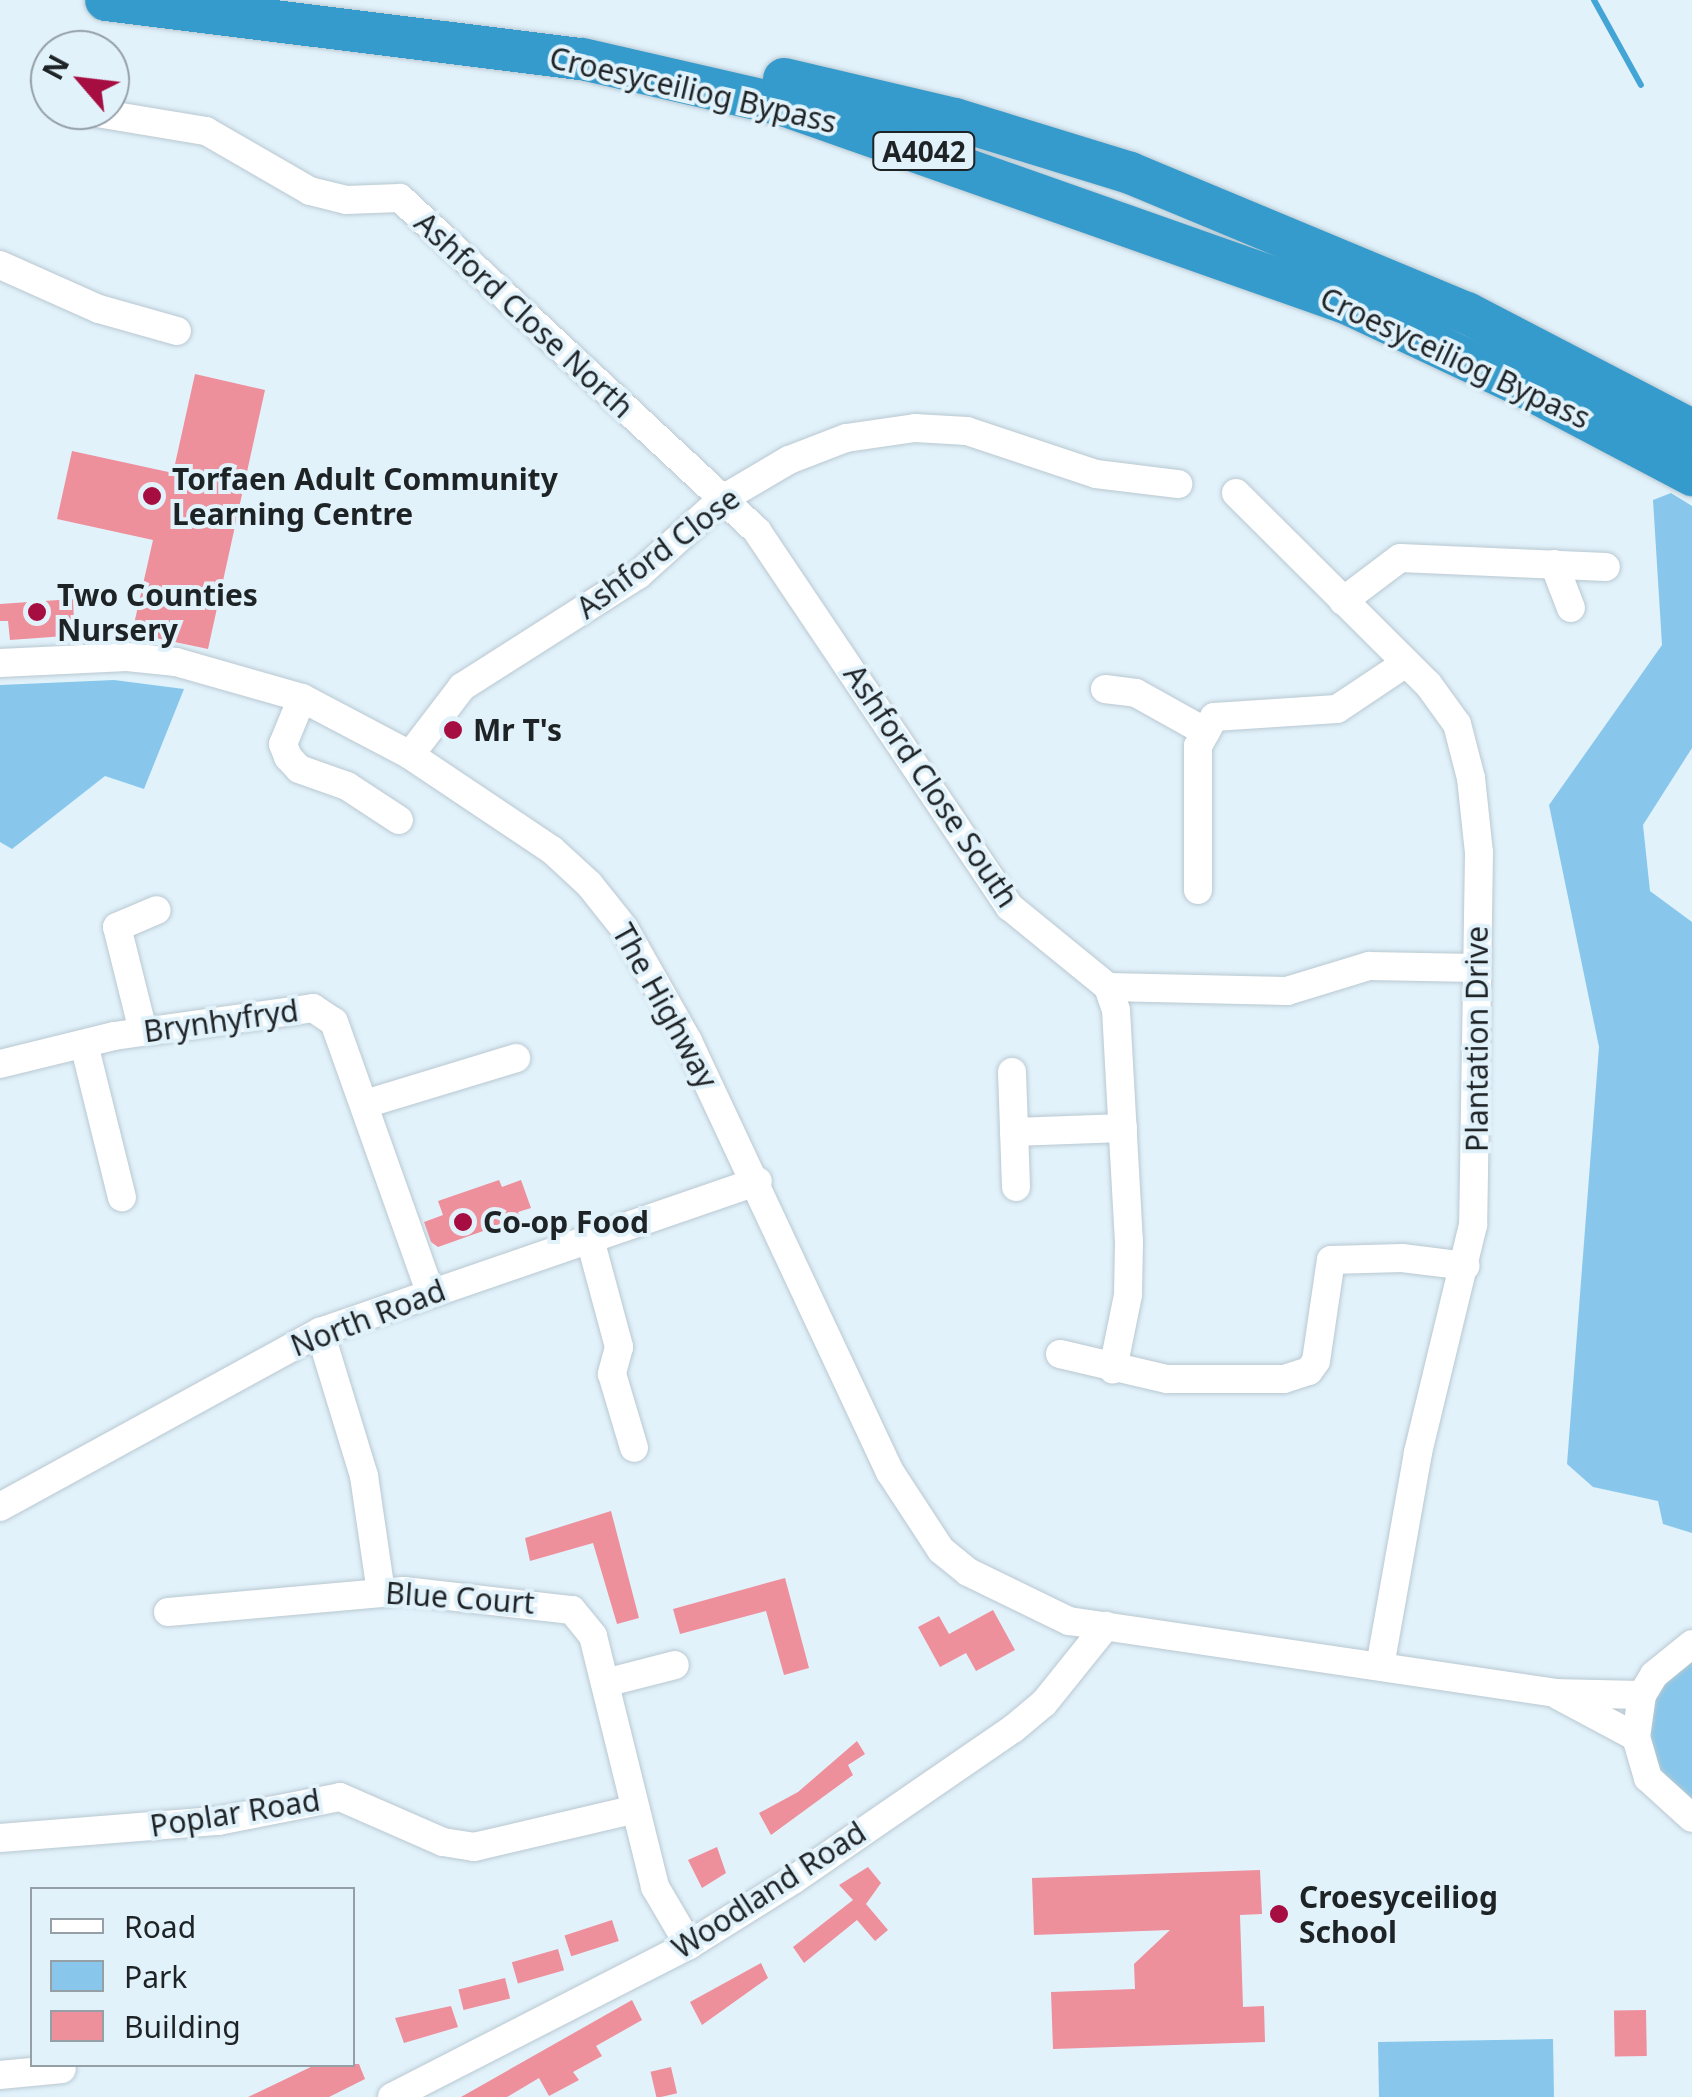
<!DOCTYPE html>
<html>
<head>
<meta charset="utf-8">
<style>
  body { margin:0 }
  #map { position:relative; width:1692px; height:2097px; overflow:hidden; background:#e2f2fb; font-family:"Noto Sans",sans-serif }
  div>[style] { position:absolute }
  .green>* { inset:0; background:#88c7eb; transform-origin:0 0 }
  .stream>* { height:6px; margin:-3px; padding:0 3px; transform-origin:3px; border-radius:3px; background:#43a5d6 }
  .building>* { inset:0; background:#ee8f9c; transform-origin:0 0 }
  .roads { filter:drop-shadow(0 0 2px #b9c8d1) drop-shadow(0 0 2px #b9c8d1) }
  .minor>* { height:28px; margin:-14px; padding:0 14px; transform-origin:14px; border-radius:14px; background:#fff }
  .highway>* { height:42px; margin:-21px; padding:0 21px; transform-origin:21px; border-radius:21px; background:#359acc }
  .dots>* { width:28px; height:28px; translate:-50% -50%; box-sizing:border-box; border:5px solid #e2f2fb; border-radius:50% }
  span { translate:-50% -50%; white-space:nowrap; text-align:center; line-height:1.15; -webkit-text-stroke:8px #e2f2fb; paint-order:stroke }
  .shield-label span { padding:2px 8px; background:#e2f2fb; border:2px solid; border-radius:8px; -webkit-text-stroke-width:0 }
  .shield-label { font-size:28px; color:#1e2326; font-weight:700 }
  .street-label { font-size:30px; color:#1e2326 }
  .poi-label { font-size:30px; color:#1e2326; font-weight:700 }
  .left { translate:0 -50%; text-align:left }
  .legend { position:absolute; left:30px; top:1887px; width:325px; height:180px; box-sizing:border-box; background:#e2f2fb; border:2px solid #949fa6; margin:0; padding:12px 18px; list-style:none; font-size:30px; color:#1e2326 }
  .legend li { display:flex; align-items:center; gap:20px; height:50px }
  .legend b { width:50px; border:2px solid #949fa6 }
  .north { position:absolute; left:30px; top:30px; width:100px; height:100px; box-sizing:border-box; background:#e2f2fb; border:2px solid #949fa6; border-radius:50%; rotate:298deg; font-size:28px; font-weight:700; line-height:40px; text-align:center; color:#1e2326 }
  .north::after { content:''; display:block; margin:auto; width:35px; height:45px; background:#a60d40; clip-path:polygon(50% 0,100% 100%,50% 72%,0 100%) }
</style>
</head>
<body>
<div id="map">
  <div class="green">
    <div style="clip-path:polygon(1671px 493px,1692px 506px,1692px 748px,1643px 825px,1650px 891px,1692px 922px,1692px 1533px,1663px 1524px,1658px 1501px,1593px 1487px,1567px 1464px,1599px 1047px,1549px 805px,1662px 645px,1653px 500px)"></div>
    <div style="clip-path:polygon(114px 680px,184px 689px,144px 789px,105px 776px,12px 849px,0 842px,0 685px)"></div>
    <div style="clip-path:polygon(1692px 1653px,1692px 1801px,1662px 1778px,1649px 1753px,1651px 1697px)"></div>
    <div style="left:1553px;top:2039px;width:58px;height:175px;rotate:89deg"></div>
  </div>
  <div class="stream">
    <div style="left:1594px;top:0;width:97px;rotate:61.1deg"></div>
  </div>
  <div class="building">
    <div style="clip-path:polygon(195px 374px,265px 390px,208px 649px,132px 633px,153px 540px,57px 519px,72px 451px,173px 473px)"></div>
    <div style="clip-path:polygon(73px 599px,74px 622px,65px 623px,65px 636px,10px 640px,8px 621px,0 621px,0 604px)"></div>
    <div style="clip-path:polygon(499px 1180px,502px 1187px,521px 1180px,531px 1208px,518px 1212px,520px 1218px,438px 1247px,431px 1242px,424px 1222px,443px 1215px,438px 1201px)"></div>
    <div style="clip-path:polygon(611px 1511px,639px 1618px,617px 1624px,593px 1543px,530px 1561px,525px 1538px)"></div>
    <div style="clip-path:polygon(785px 1578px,809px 1668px,784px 1675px,766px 1611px,680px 1634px,673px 1609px)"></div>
    <div style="clip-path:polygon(993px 1610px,1015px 1650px,976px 1671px,966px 1653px,940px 1667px,918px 1627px,939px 1616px,949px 1634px)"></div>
    <div style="clip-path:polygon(857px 1741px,865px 1754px,848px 1765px,853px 1775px,771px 1835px,759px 1813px,798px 1792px)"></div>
    <div style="clip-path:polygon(717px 1847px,726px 1873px,702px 1888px,688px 1860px)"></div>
    <div style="clip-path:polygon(868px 1867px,881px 1883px,866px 1904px,888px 1930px,875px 1941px,857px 1920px,804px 1963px,793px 1947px,853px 1900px,839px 1885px)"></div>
    <div style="clip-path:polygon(1260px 1870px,1262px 1914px,1240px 1915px,1243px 2007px,1264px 2006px,1265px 2042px,1053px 2049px,1051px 1992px,1135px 1989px,1134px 1964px,1170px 1930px,1034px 1935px,1032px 1878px)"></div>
    <div style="left:612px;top:1920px;width:22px;height:50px;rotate:72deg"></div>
    <div style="left:558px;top:1949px;width:22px;height:48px;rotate:74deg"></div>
    <div style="clip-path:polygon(761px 1963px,768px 1978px,702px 2025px,690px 2002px)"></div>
    <div style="left:505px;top:1978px;width:21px;height:48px;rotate:76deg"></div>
    <div style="clip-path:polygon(632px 2000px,642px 2020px,596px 2046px,602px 2056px,573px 2072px,579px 2080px,549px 2096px,539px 2078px,507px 2097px,461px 2097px)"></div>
    <div style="clip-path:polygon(451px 2006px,458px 2027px,404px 2043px,395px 2018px)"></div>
    <div style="left:1646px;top:2010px;width:46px;height:32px;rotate:89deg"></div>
    <div style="clip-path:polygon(317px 2064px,359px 2064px,365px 2079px,329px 2097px,248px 2097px)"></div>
    <div style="left:671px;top:2067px;width:27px;height:21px;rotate:77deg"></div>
  </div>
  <div class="roads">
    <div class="minor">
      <div style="left:79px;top:110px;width:129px;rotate:9.4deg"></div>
      <div style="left:206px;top:131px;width:120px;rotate:30deg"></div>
      <div style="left:310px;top:191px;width:37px;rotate:14deg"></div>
      <div style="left:346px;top:200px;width:54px;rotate:-2.1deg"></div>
      <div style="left:400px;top:198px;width:488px;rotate:43deg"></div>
      <div style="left:757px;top:531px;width:453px;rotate:56.1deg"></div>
      <div style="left:1010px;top:907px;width:127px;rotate:39.2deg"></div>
      <div style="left:1108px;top:987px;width:24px;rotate:71deg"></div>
      <div style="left:1116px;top:1010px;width:232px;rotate:86.8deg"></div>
      <div style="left:1129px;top:1242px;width:53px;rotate:91.1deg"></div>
      <div style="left:1128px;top:1295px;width:76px;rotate:101.5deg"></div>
      <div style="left:0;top:265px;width:108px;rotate:24deg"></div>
      <div style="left:99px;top:309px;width:81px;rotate:15.8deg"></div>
      <div style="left:1236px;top:493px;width:271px;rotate:44.9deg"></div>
      <div style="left:1428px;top:684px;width:49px;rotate:54.1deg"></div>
      <div style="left:1457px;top:724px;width:56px;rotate:75.5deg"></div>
      <div style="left:1471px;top:778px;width:75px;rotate:83.9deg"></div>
      <div style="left:1479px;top:853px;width:372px;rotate:90.9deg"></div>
      <div style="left:1473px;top:1225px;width:235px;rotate:103.6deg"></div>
      <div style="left:1418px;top:1453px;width:216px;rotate:100.1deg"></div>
      <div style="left:1554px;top:564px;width:47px;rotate:68.9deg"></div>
      <div style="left:1343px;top:601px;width:71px;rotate:-37deg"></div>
      <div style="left:1400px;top:558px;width:206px;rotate:2.5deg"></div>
      <div style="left:0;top:663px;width:127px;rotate:-2.7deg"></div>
      <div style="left:127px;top:657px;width:49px;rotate:5.8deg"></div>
      <div style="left:176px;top:662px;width:131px;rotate:15.9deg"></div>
      <div style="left:302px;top:698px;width:122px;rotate:27.8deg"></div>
      <div style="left:410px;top:755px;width:171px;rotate:33.8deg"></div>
      <div style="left:552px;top:850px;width:50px;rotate:42.6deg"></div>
      <div style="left:589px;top:884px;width:56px;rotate:51.5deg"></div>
      <div style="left:624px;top:928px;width:130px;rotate:60.5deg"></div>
      <div style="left:688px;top:1041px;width:476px;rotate:64.9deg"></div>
      <div style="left:890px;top:1472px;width:93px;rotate:56.8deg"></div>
      <div style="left:941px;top:1550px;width:35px;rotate:39deg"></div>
      <div style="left:968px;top:1572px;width:112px;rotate:25.9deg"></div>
      <div style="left:1069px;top:1621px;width:490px;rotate:8.4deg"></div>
      <div style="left:1554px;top:1693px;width:88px;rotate:1.3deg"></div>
      <div style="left:1105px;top:689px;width:31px;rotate:7deg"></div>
      <div style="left:1136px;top:693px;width:80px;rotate:29.1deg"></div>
      <div style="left:302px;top:698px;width:50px;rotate:112.4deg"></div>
      <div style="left:283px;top:744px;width:14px;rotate:69deg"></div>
      <div style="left:288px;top:757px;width:16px;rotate:47deg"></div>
      <div style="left:299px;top:769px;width:51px;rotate:19.5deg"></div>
      <div style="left:347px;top:786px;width:62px;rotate:33.2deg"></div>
      <div style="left:410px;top:755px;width:86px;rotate:-52.6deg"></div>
      <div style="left:462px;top:687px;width:209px;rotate:-32.5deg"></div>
      <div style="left:638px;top:575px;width:112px;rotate:-42.1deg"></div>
      <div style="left:721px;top:500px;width:79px;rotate:-30.5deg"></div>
      <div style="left:789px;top:460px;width:61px;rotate:-21.1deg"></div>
      <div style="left:846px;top:438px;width:70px;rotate:-8.2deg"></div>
      <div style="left:915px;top:428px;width:52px;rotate:3.3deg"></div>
      <div style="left:967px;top:431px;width:136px;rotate:18.4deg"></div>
      <div style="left:1096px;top:474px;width:83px;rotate:7deg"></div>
      <div style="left:1198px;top:890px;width:144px;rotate:-90deg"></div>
      <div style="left:1198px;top:746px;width:33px;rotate:-61deg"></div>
      <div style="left:1214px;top:717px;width:123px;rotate:-3.7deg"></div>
      <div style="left:1337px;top:709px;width:83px;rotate:-33.7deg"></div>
      <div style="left:1108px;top:987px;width:179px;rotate:1.3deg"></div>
      <div style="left:1287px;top:991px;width:86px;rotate:-17deg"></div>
      <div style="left:1369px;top:966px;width:107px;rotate:1.1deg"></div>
      <div style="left:143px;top:1031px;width:107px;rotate:-104deg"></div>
      <div style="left:117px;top:927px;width:43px;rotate:-23deg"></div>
      <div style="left:84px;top:1044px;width:158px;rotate:76.1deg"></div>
      <div style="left:0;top:1064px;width:117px;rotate:-13.8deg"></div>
      <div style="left:114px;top:1036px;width:201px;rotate:-8deg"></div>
      <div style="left:313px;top:1008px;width:25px;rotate:34deg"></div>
      <div style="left:334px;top:1022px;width:286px;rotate:70.4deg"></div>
      <div style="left:1012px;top:1072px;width:115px;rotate:88deg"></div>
      <div style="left:365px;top:1104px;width:158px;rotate:-16.9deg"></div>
      <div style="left:1014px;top:1132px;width:109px;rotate:-2.1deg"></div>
      <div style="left:591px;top:1243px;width:108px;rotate:74.9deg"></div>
      <div style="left:619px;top:1347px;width:28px;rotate:105deg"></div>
      <div style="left:612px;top:1374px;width:77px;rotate:73.4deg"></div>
      <div style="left:320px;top:1332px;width:151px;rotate:73deg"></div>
      <div style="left:364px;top:1476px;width:117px;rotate:81.7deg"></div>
      <div style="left:1060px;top:1354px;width:110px;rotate:13.2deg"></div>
      <div style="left:1167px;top:1379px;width:117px"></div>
      <div style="left:1284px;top:1379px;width:26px;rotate:-18deg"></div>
      <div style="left:1309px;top:1371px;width:12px;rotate:-55deg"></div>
      <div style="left:1316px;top:1361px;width:102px;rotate:-81.6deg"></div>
      <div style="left:1331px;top:1260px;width:71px;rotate:-1.6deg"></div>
      <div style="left:1402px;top:1258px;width:64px;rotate:7.1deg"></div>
      <div style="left:0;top:1507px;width:365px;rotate:-28.7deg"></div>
      <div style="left:320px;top:1332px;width:463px;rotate:-19deg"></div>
      <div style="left:168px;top:1612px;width:237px;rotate:-5.1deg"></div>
      <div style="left:404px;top:1591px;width:169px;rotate:6.5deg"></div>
      <div style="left:572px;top:1610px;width:33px;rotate:51deg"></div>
      <div style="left:593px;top:1636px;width:259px;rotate:76.1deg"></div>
      <div style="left:655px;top:1887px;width:67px;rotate:59.6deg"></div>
      <div style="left:1692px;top:1644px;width:49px;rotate:140.8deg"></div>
      <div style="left:1654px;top:1675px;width:23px;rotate:121deg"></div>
      <div style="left:1642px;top:1695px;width:42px;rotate:98.1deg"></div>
      <div style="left:1636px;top:1737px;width:43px;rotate:73.7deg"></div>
      <div style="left:1648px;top:1778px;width:59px;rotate:42.3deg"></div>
      <div style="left:605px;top:1683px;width:72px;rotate:-14.4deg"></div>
      <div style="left:1559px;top:1696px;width:87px;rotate:28deg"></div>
      <div style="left:0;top:1838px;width:219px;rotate:-4.5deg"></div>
      <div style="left:218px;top:1821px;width:124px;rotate:-11.1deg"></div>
      <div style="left:340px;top:1797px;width:112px;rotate:23.6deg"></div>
      <div style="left:443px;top:1842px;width:31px;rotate:9deg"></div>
      <div style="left:474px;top:1847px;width:166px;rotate:-13.2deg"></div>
      <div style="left:0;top:2075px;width:62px;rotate:-5.5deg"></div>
      <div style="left:392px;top:2097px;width:334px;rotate:-27.1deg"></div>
      <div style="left:689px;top:1945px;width:123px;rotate:-32deg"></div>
      <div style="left:793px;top:1880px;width:267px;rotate:-34.5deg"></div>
      <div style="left:1013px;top:1729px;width:40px;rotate:-40deg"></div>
      <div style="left:1044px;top:1703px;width:99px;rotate:-51.2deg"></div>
    </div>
    <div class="highway">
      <div style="left:106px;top:0;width:480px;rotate:7.1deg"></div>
      <div style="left:582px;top:59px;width:206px;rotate:12.9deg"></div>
      <div style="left:783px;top:105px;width:597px;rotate:19.38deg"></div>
      <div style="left:1346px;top:303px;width:200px;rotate:25.2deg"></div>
      <div style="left:1527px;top:388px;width:187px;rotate:27.8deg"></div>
      <div style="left:784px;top:79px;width:176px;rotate:13.2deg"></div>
      <div style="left:955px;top:119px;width:183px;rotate:17.1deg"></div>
      <div style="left:1130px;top:173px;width:365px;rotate:22.6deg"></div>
      <div style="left:1467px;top:313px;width:254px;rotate:27.5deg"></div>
    </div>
  </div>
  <div class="dots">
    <div style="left:152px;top:496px;background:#a60d40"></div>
    <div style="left:37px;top:612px;background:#a60d40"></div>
    <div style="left:453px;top:730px;background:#a60d40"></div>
    <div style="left:463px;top:1222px;background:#a60d40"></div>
    <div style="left:1279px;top:1914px;background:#a60d40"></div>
  </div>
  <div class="shield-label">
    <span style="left:924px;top:151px">A4042</span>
  </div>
  <div class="street-label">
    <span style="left:693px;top:90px;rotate:13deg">Croesyceiliog Bypass</span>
    <span style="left:524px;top:315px;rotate:43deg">Ashford Close North</span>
    <span style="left:1455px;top:358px;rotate:25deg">Croesyceiliog Bypass</span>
    <span style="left:658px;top:553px;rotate:-37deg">Ashford Close</span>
    <span style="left:931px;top:786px;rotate:56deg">Ashford Close South</span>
    <span style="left:665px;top:1006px;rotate:61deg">The Highway</span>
    <span style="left:221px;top:1021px;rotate:-8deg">Brynhyfryd</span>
    <span style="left:1477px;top:1039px;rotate:-90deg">Plantation Drive</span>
    <span style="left:368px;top:1318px;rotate:-21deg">North Road</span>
    <span style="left:460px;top:1598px;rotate:4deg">Blue Court</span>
    <span style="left:235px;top:1813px;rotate:-9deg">Poplar Road</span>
    <span style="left:769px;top:1890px;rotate:-33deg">Woodland Road</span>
  </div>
  <div class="poi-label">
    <span class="left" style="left:172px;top:496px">Torfaen Adult Community<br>Learning Centre</span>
    <span class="left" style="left:57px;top:612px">Two Counties<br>Nursery</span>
    <span class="left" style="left:473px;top:730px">Mr T's</span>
    <span class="left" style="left:483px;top:1222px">Co-op Food</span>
    <span class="left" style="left:1299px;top:1914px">Croesyceiliog<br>School</span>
  </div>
  <ul class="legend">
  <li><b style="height:12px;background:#fff"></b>Road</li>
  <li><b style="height:28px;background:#88c7eb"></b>Park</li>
  <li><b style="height:28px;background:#ee8f9c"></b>Building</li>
  </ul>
  <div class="north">N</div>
</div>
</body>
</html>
